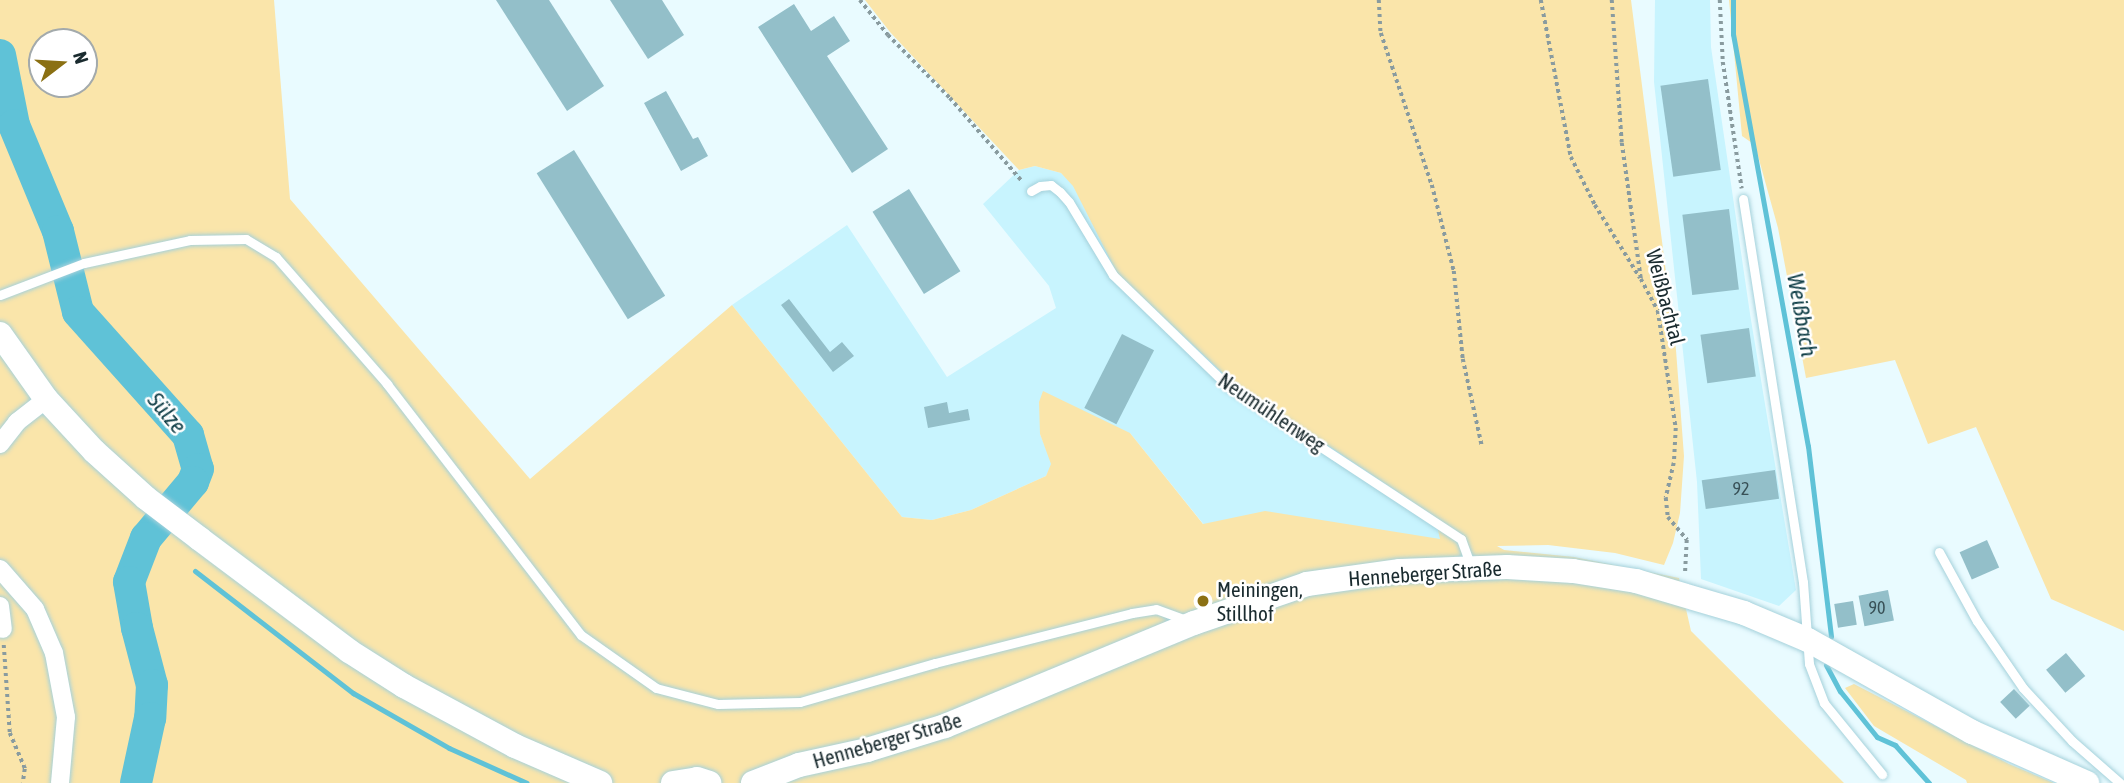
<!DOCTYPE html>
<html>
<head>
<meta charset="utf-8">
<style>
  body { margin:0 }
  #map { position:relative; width:2124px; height:783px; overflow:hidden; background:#e9fbff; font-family:"Asap Condensed",sans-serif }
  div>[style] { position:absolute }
  .built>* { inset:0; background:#c8f4fe }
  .green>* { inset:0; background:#fae5aa }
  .stream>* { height:5px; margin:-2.5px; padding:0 2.5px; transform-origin:2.5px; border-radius:2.5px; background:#5fc2d7 }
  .river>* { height:32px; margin:-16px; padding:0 16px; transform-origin:16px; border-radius:16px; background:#5fc2d7 }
  .building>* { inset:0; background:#93bfc9; transform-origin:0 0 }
  .path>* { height:3.5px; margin-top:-1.75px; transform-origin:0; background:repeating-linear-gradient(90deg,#899b9f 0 3.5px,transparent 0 7px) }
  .roads { filter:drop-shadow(0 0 2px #a5d1db) drop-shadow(0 0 2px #a5d1db) }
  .lane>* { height:9px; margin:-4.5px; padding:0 4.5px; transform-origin:4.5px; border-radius:4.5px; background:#fff }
  .street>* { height:18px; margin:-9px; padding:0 9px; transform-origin:9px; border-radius:9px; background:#fff }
  .secondary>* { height:24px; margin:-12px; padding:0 12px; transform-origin:12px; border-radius:12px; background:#fff }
  .dots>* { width:19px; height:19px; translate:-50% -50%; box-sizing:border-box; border:4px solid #fff; border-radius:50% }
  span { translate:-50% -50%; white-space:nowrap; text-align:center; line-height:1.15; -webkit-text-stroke:5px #fff; paint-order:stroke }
  .number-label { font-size:18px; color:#385056 }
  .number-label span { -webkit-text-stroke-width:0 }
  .street-label { font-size:21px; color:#1a2b2f }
  .poi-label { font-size:21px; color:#1a2b2f }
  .left { translate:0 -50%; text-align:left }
  .water-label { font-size:23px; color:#113f48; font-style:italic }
  .north { position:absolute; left:28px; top:28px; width:70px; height:70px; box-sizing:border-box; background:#fff; border:2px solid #a3aaac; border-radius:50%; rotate:73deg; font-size:19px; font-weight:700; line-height:28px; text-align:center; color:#1a2b2f }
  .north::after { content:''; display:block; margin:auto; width:24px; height:32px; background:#8b7013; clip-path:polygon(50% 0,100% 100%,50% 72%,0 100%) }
</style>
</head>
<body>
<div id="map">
  <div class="built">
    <div style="clip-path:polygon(1655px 0,1710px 0,1711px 47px,1750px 314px,1796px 590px,1779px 606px,1701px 579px,1697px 482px,1654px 82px)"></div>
    <div style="clip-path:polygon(1035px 166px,1061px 173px,1435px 517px,1504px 550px,1205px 526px,1130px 433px,1040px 434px,1052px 464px,1046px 476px,971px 510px,932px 520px,902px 517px,732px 305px,847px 225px,947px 377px,1056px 308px,1049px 286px,983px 204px,1019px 170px)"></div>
  </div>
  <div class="green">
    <div style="clip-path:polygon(evenodd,0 0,274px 0,290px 199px,530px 479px,732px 305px,902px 517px,932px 520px,971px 510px,1046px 476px,1051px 464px,1040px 434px,1039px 402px,1043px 391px,1130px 433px,1203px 524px,1265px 511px,1440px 539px,1435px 517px,1230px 380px,1117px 273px,1073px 186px,1061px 173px,1035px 166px,1019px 170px,890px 32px,865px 0,1631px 0,1676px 350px,1684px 456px,1680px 513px,1673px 543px,1664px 565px,1615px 553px,1548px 545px,1497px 546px,1504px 550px,1574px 557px,1679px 578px,1691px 631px,1844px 783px,0 783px,0 0,42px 42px,84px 42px,84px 84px,42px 84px,42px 42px)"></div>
    <div style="clip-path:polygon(1729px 0,2124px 0,2124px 631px,2051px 599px,1976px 427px,1928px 444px,1895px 360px,1806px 378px,1778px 228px,1755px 145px,1742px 136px)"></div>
    <div style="clip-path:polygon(1854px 684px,2009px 764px,2054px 783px,1967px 783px,1966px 780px,1874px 726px,1845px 688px)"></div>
  </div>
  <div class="stream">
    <div style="left:1733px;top:0;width:34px;rotate:90deg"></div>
    <div style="left:1733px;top:34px;width:419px;rotate:79.7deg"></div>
    <div style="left:1808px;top:446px;width:192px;rotate:83.1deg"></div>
    <div style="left:195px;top:571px;width:200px;rotate:37.7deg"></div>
    <div style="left:353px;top:693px;width:111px;rotate:29.8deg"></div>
    <div style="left:449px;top:748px;width:85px;rotate:24.2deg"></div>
    <div style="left:1826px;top:665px;width:30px;rotate:62deg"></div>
    <div style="left:1840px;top:691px;width:59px;rotate:51.2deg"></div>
    <div style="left:1877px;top:737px;width:20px;rotate:24deg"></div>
    <div style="left:1895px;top:745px;width:51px;rotate:48.2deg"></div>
  </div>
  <div class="river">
    <div style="left:0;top:55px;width:71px;rotate:78.7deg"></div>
    <div style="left:14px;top:125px;width:115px;rotate:67.5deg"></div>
    <div style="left:58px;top:231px;width:83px;rotate:76.1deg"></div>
    <div style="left:78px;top:312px;width:165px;rotate:48.2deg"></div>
    <div style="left:188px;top:435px;width:35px;rotate:74deg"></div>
    <div style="left:198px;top:469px;width:14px;rotate:111deg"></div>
    <div style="left:193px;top:482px;width:73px;rotate:130deg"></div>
    <div style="left:146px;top:538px;width:47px;rotate:111.1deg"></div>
    <div style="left:129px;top:582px;width:47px;rotate:80.1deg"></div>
    <div style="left:137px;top:628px;width:59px;rotate:75.3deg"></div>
    <div style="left:152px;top:685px;width:33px;rotate:93deg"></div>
    <div style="left:150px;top:718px;width:66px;rotate:102.2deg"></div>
  </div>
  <div class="building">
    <div style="clip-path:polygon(496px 0,549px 0,604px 86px,567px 111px)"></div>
    <div style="clip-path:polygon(610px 0,662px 0,684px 35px,648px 59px)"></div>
    <div style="clip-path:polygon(794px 4px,811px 31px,834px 16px,850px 41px,827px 56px,888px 149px,852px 173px,758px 27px)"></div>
    <div style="left:1708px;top:79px;width:92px;height:48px;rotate:82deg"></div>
    <div style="clip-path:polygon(666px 91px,693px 139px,698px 137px,708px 156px,681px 171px,644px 103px)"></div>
    <div style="left:574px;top:150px;width:172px;height:44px;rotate:58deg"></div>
    <div style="left:909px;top:189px;width:97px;height:43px;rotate:58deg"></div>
    <div style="left:1729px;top:209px;width:81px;height:47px;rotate:83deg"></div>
    <div style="clip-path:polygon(789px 299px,830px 352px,842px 342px,854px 356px,833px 372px,781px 305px)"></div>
    <div style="left:1749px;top:328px;width:49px;height:49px;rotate:82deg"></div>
    <div style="left:1122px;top:334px;width:36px;height:83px;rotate:27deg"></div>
    <div style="clip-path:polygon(947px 402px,949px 413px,968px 409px,970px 420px,928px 428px,924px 407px)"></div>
    <div style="left:1775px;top:470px;width:29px;height:74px;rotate:82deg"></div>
    <div style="left:1987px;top:540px;width:30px;height:30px;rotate:66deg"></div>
    <div style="left:1888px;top:590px;width:31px;height:30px;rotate:79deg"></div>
    <div style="left:1853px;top:601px;width:24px;height:19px;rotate:81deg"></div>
    <div style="left:2066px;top:653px;width:30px;height:26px;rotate:50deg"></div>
    <div style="left:2014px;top:689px;width:23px;height:19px;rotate:47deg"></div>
  </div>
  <div class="path">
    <div style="left:860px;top:0;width:45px;rotate:51.3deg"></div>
    <div style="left:888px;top:35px;width:88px;rotate:45.5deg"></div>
    <div style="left:950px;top:98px;width:110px;rotate:49.1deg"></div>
    <div style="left:1379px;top:0;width:33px;rotate:87deg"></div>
    <div style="left:1381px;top:33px;width:160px;rotate:71.5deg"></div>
    <div style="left:1432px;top:185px;width:89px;rotate:75.7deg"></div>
    <div style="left:1454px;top:271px;width:88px;rotate:84.2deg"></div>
    <div style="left:1463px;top:359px;width:89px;rotate:77.7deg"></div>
    <div style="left:1541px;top:0;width:160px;rotate:79.2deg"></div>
    <div style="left:1571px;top:157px;width:54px;rotate:63.4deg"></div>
    <div style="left:1595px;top:205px;width:86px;rotate:58.3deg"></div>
    <div style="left:1612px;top:0;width:143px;rotate:86deg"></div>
    <div style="left:1622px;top:143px;width:137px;rotate:82deg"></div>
    <div style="left:1641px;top:279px;width:36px;rotate:62deg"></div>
    <div style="left:1658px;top:311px;width:118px;rotate:81.3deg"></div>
    <div style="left:1676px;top:428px;width:35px;rotate:93deg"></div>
    <div style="left:1674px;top:463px;width:36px;rotate:103deg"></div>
    <div style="left:1666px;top:498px;width:19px;rotate:84deg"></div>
    <div style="left:1668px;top:517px;width:30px;rotate:50deg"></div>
    <div style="left:1687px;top:540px;width:34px;rotate:93deg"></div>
    <div style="left:1720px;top:0;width:62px;rotate:87.2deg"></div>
    <div style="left:1723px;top:62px;width:128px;rotate:81.5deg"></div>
    <div style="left:4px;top:645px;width:88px;rotate:86.1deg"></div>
    <div style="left:10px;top:733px;width:39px;rotate:67deg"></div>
    <div style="left:25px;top:769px;width:14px;rotate:98deg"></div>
  </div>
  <div class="roads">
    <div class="lane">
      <div style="left:1031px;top:191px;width:10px;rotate:-29deg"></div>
      <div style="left:1040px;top:186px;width:11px;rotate:-5deg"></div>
      <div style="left:1051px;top:185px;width:11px;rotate:38deg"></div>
      <div style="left:1060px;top:192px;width:13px;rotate:48deg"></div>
      <div style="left:1069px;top:202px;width:85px;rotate:58.9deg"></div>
      <div style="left:1113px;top:275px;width:160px;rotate:44deg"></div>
      <div style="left:1228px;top:386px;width:279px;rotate:33.3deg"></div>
      <div style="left:1461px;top:539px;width:30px;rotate:70deg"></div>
      <div style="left:1743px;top:199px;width:388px;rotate:81.1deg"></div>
      <div style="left:1803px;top:582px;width:82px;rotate:85.8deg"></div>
      <div style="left:1809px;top:664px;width:42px;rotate:69deg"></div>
      <div style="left:1824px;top:703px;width:92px;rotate:50.8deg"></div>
      <div style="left:0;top:295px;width:90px;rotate:-20.9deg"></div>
      <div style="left:84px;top:263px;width:108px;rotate:-12.2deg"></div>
      <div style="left:190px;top:240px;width:56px;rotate:-1deg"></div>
      <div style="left:246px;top:239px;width:35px;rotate:31deg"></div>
      <div style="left:276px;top:257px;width:169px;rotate:48.8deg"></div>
      <div style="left:387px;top:384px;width:317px;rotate:52.3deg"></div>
      <div style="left:581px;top:635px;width:92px;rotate:35.2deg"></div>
      <div style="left:656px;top:688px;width:64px;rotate:14.5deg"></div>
      <div style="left:718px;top:704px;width:82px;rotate:-1.4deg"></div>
      <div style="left:800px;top:702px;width:141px;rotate:-16.1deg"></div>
      <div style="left:935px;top:663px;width:203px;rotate:-14.2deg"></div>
      <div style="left:1132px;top:613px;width:24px;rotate:-9deg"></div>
      <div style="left:1156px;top:609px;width:32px;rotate:20deg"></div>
      <div style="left:1939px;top:552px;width:79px;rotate:61.2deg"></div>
      <div style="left:1977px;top:621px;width:81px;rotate:55.5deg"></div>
      <div style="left:2023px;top:688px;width:72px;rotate:47.2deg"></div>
      <div style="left:2072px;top:741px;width:64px;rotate:41.2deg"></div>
    </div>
    <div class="street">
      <div style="left:0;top:444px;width:28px;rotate:-52deg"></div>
      <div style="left:17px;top:422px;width:37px;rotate:-38deg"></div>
      <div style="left:0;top:569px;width:53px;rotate:48.8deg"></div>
      <div style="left:35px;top:609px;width:48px;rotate:66.6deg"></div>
      <div style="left:54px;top:653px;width:65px;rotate:79.4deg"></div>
      <div style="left:66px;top:717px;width:66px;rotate:95.2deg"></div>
      <div style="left:0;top:606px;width:23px;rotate:83deg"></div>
    </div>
    <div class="secondary">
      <div style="left:0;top:334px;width:80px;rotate:54.7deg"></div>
      <div style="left:46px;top:399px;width:71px;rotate:47.3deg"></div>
      <div style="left:94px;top:451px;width:70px;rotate:42.1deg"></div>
      <div style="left:146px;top:498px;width:68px;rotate:37.2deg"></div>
      <div style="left:200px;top:539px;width:186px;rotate:36.9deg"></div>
      <div style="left:349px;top:651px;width:65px;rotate:32.5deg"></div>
      <div style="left:404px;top:686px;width:126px;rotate:28.4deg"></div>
      <div style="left:515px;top:746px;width:93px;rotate:23.5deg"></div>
      <div style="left:673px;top:783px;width:24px;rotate:-9deg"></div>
      <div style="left:697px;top:779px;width:13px;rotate:18deg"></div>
      <div style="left:753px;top:783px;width:49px;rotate:-21.4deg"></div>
      <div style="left:799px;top:765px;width:70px;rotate:-12.4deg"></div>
      <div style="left:867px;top:750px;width:82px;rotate:-17.1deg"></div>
      <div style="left:945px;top:726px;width:269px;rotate:-22.5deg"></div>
      <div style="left:1194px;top:623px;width:120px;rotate:-19deg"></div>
      <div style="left:1307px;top:584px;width:94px;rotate:-8deg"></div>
      <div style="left:1400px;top:571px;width:107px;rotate:-2.1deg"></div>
      <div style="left:1507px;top:567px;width:66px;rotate:3.5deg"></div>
      <div style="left:1573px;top:571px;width:64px;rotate:9deg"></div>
      <div style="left:1636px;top:581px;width:113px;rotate:16.5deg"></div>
      <div style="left:1744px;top:613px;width:69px;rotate:22.9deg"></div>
      <div style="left:1808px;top:640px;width:188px;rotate:29.3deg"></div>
      <div style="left:1972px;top:732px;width:126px;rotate:23.9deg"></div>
    </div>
  </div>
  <div class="dots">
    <div style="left:1203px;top:601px;background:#8b7013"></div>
  </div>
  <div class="number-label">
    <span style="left:1741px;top:489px">92</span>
    <span style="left:1877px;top:608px">90</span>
  </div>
  <div class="street-label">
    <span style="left:1666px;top:297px;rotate:75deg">Weißbachtal</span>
    <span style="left:1272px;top:412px;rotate:34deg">Neumühlenweg</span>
    <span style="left:1425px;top:573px;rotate:-4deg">Henneberger Straße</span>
    <span style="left:887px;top:740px;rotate:-16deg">Henneberger Straße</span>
  </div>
  <div class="poi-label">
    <span class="left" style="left:1217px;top:601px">Meiningen,<br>Stillhof</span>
  </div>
  <div class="water-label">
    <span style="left:1802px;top:315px;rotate:80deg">Weißbach</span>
    <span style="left:167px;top:413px;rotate:50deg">Sülze</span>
  </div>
  <div class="north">N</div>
</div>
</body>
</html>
